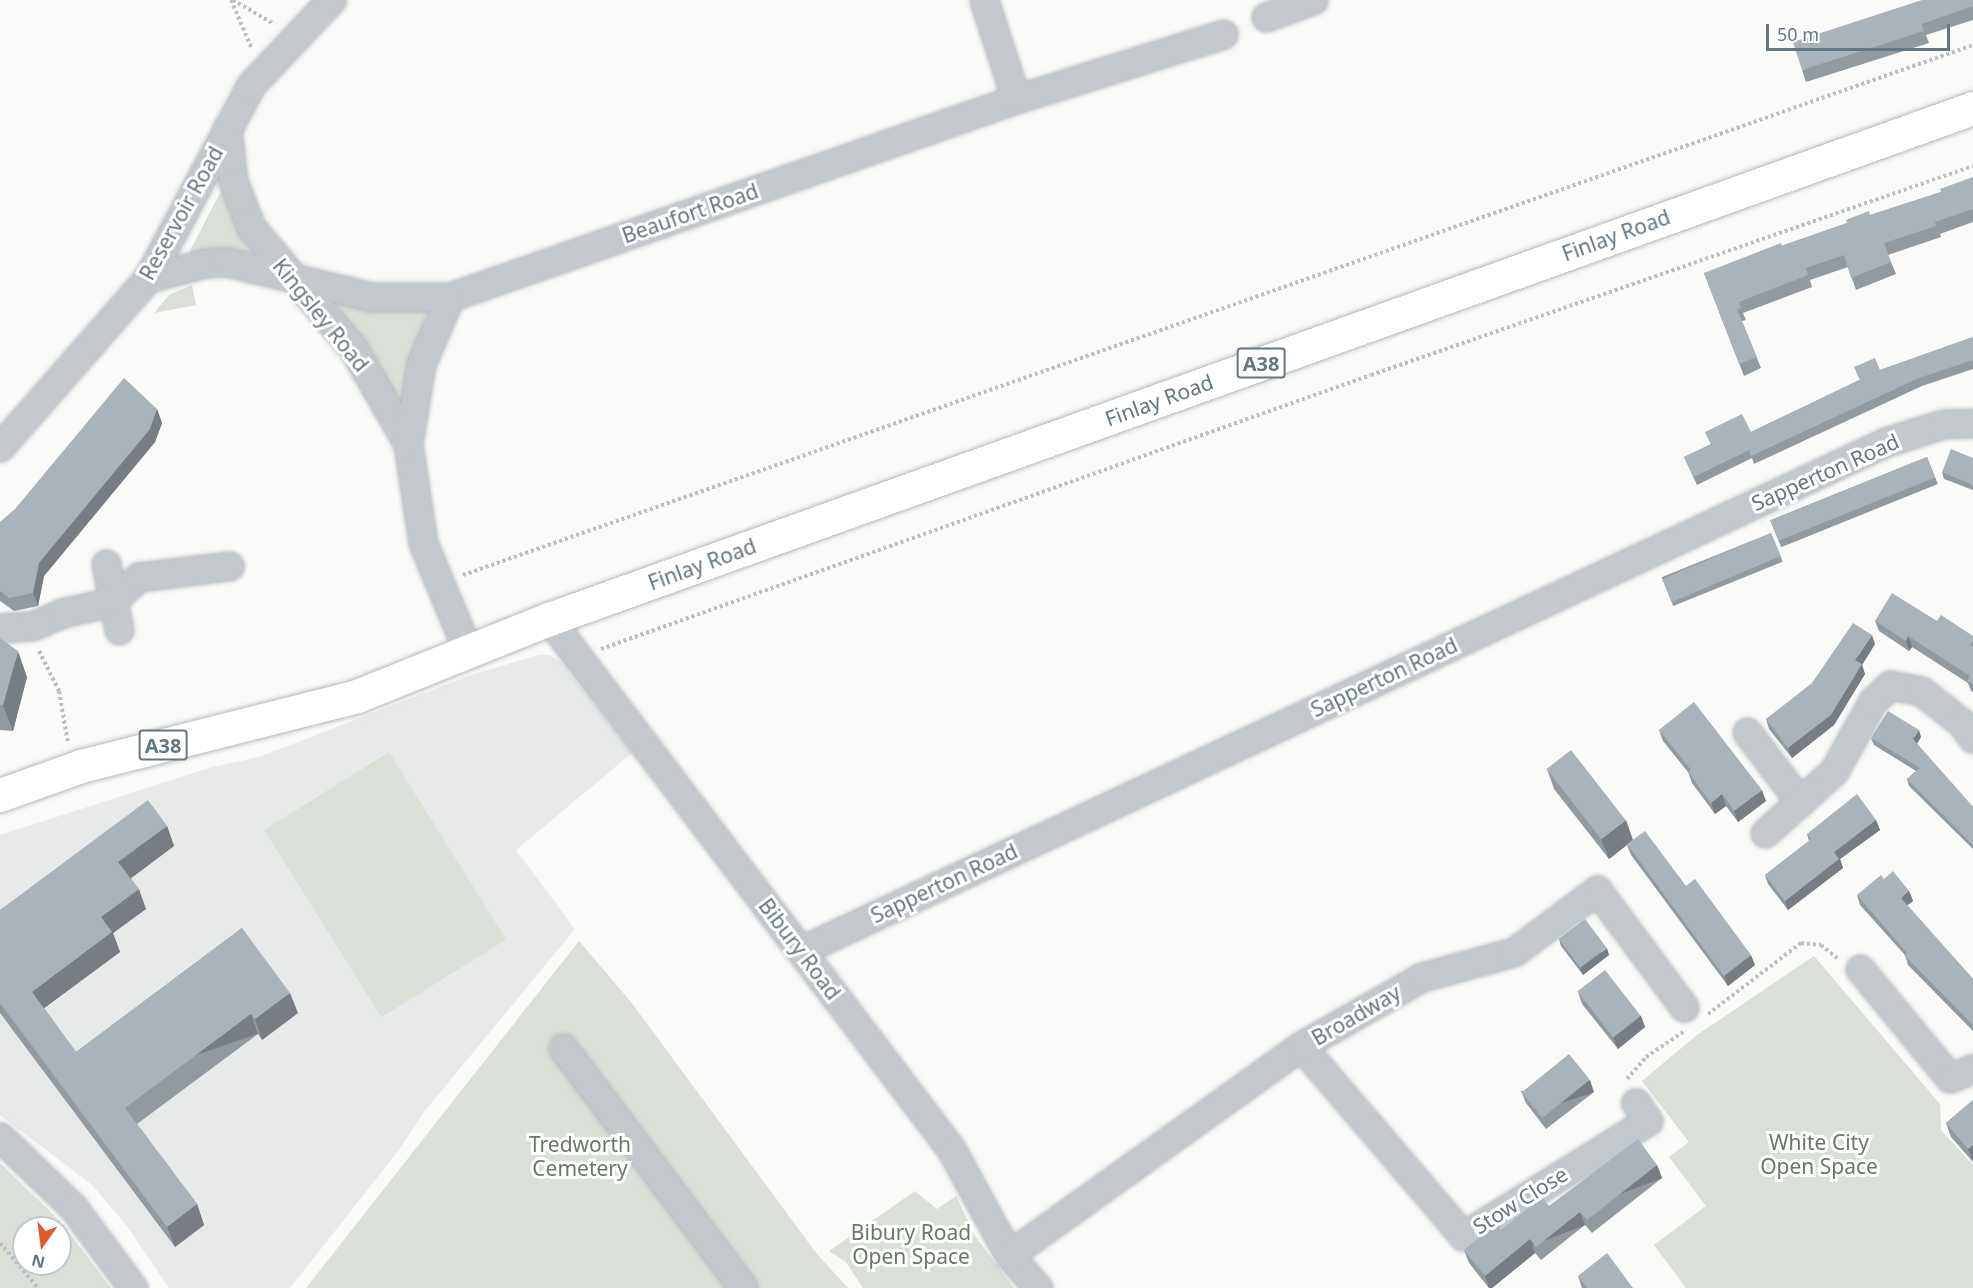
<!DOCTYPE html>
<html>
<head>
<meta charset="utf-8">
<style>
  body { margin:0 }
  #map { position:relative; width:1973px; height:1288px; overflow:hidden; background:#fafaf8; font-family:"Noto Sans",sans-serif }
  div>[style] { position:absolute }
  .built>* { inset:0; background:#e8e9e9 }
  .green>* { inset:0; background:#dadfd7; transform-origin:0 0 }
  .path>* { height:4px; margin-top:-2px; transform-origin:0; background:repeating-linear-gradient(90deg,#bbbfc2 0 3px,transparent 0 6px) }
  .roads { filter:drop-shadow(0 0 2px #b4b9bd) drop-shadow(0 0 2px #b4b9bd) }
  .minor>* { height:27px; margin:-13.5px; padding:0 13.5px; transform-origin:13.5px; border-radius:13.5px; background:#c3c8cc }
  .highway>* { height:33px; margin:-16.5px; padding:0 16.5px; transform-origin:16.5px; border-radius:16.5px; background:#fff }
  .wall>* { inset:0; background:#929a9f; transform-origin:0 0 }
  .shaded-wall>* { inset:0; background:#777d82; transform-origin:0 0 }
  .building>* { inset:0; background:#aab3b9; transform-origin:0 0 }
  span { translate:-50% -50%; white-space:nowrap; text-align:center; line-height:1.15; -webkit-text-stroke:6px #fff; paint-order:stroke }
  .shield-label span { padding:2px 4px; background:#fff; border:2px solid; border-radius:4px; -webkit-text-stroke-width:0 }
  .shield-label { font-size:20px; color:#657683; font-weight:700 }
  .street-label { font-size:21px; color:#657683 }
  .park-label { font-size:21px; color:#687a64 }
  .north { position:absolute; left:12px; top:1216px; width:60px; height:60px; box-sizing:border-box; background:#fff; border:2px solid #c1c8cd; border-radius:50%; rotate:194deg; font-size:16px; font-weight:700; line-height:24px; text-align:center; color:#657683 }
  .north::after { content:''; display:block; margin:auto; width:21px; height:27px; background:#e4572e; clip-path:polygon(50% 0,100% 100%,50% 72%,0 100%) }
  .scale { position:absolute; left:1766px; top:24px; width:184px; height:27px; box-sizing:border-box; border:3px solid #657683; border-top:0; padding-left:8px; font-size:18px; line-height:21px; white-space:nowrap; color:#657683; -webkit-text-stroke:4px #fff; paint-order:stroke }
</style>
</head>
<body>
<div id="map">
  <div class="built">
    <div style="clip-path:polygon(539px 655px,549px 655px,561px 662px,632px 753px,516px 850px,575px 929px,424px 1112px,399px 1150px,290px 1288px,169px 1288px,127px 1226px,92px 1185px,0 1115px,0 835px,212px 767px,259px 757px,471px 675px)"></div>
  </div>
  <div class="green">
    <div style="clip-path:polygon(223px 187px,253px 252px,189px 255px,192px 247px)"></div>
    <div style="clip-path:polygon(192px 285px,196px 305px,154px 313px,169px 295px)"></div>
    <div style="clip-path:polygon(333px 299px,427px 310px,402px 399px,397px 399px)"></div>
    <div style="left:389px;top:752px;width:221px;height:147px;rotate:58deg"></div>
    <div style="clip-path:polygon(579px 941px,631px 1002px,817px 1254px,848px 1288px,306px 1288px)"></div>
    <div style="clip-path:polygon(1814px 956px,1940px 1104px,1941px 1130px,1973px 1165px,1973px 1288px,1686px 1288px,1654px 1245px,1706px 1206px,1669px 1157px,1689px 1142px,1642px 1081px,1697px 1035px)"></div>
    <div style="clip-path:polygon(evenodd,0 1163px,60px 1221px,111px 1288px,0 1288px,0 1163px,24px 1228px,60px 1228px,60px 1264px,24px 1264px,24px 1228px)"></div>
    <div style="clip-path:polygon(915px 1191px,937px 1209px,956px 1196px,975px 1236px,1014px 1288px,863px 1288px,846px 1262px,829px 1251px)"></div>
  </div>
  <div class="path">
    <div style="left:231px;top:0;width:53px;rotate:66.8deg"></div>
    <div style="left:233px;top:0;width:48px;rotate:30.3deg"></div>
    <div style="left:463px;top:575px;width:1600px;rotate:-19.34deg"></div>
    <div style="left:601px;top:649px;width:817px;rotate:-19.59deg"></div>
    <div style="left:1371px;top:375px;width:637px;rotate:-19.15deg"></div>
    <div style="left:39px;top:651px;width:45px;rotate:63.4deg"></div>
    <div style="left:59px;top:691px;width:53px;rotate:80.2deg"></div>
    <div style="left:1708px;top:1014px;width:117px;rotate:-37.4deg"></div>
    <div style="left:1801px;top:943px;width:20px;rotate:6deg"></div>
    <div style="left:1821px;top:945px;width:21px;rotate:39deg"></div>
    <div style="left:1627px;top:1079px;width:29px;rotate:-49deg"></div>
    <div style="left:1646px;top:1057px;width:45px;rotate:-34deg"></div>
    <div style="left:0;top:1243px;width:59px;rotate:49.8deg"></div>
  </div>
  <div class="roads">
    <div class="minor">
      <div style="left:984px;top:0;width:104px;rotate:72.1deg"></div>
      <div style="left:1266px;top:17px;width:50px;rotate:-19.9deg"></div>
      <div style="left:227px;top:128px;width:53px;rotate:83.5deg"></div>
      <div style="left:233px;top:181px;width:49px;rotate:68.6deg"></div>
      <div style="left:251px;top:227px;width:158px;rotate:49.9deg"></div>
      <div style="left:353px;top:348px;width:111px;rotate:60.2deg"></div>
      <div style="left:408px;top:444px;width:100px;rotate:81.4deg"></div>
      <div style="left:423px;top:543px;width:104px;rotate:67.4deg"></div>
      <div style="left:148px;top:278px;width:60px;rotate:-14.5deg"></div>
      <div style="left:206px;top:263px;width:21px;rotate:-3deg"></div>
      <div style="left:227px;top:262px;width:150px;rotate:13.5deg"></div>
      <div style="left:373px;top:297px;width:77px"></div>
      <div style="left:450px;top:297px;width:600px;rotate:-19.28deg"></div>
      <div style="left:1016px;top:99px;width:217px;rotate:-17.4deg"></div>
      <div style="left:408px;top:444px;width:81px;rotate:-80.8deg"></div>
      <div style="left:421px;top:364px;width:73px;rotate:-66.6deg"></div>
      <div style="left:0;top:447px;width:225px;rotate:-48.8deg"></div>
      <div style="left:148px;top:278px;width:219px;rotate:-61.9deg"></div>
      <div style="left:251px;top:85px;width:117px;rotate:-46.7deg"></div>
      <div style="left:106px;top:564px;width:67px;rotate:78.9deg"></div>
      <div style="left:549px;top:619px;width:665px;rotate:52.82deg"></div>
      <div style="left:951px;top:1149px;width:121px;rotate:61.3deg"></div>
      <div style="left:1009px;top:1255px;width:44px;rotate:48.7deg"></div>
      <div style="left:0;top:628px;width:32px;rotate:-4deg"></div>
      <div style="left:32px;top:626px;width:33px;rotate:-23deg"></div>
      <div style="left:62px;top:613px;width:50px;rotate:-12.7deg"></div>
      <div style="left:111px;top:602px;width:38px;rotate:-42deg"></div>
      <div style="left:139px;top:577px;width:91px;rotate:-7deg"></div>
      <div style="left:1747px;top:732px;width:88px;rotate:52.9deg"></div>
      <div style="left:1765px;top:833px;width:93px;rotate:-41.9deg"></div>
      <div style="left:1834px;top:771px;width:80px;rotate:-60.9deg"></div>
      <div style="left:1873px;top:701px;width:23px;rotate:-43deg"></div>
      <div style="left:1890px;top:685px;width:32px;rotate:11deg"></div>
      <div style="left:1921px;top:691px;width:52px;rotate:38deg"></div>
      <div style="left:1962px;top:723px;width:19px;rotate:55deg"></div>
      <div style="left:802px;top:950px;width:1197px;rotate:-25.11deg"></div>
      <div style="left:1886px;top:442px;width:60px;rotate:-17.5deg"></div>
      <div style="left:1943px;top:424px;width:30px;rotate:-2deg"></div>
      <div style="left:1860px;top:969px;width:141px;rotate:50.5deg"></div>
      <div style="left:1950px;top:1078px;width:25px;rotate:-23deg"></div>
      <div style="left:1301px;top:1046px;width:250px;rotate:49.5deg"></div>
      <div style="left:1463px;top:1236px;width:218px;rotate:-31.9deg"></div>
      <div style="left:1648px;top:1121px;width:22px;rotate:-124deg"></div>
      <div style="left:563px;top:1048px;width:300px;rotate:53.1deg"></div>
      <div style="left:0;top:1137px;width:101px;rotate:43.8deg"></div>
      <div style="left:73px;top:1207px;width:101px;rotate:53.5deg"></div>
      <div style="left:1009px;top:1255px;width:359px;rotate:-35.6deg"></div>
      <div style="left:1301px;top:1046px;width:139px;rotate:-29.7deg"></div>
      <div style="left:1422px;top:977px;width:95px;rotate:-15.2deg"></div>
      <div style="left:1514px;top:952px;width:104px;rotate:-36.8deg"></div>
      <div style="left:1597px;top:890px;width:146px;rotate:53.4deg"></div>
    </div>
    <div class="highway">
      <div style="left:0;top:795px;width:86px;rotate:-19.7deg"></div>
      <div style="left:81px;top:766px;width:285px;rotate:-14.2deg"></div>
      <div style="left:357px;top:696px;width:207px;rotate:-21.9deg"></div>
      <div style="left:549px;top:619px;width:1513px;rotate:-19.74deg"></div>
    </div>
  </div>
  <div class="wall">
    <div style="clip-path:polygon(1973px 0,1973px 20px,1926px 35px,1929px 43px,1806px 82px,1802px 70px)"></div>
    <div style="clip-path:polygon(1973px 177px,1973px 222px,1940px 234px,1941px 237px,1888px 255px,1896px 274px,1856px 290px,1848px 267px,1810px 280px,1812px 287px,1743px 313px,1746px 320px,1742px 321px,1761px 368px,1744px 376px,1704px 273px,1870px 215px,1941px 192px)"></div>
    <div style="clip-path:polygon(1973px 337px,1973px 369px,1922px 386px,1754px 464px,1752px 458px,1697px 485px,1684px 457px,1711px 444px,1705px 432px,1751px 432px,1880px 370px)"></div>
    <div style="clip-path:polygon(157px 409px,162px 423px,155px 442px,44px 576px,38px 606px,14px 611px,0 601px,0 522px)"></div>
    <div style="left:1927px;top:457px;width:29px;height:169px;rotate:68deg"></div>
    <div style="clip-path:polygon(1973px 458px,1973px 490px,1944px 479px,1942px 472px)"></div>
    <div style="left:1771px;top:533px;width:31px;height:118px;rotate:68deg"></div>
    <div style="clip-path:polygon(1875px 621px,1937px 621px,1973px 636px,1973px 692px,1971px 691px,1968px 683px,1912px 647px,1909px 651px,1879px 631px)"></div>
    <div style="clip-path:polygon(0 638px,27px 677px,13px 731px,0 730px)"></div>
    <div style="clip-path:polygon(1875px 644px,1862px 665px,1865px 674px,1834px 725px,1792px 758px,1769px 729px,1766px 719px)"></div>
    <div style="clip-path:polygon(1659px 730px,1766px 801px,1738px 822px,1726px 806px,1715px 814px,1692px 783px,1688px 772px,1663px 741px)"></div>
    <div style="clip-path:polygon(1921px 737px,1917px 744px,1973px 807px,1973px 849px,1909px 786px,1907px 779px,1916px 771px,1874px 745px,1871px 738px)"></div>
    <div style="clip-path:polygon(1547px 769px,1633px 840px,1686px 886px,1755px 965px,1728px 986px,1631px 855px,1627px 845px,1609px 859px,1554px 789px)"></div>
    <div style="clip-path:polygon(1876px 820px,1880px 830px,1840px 859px,1843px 868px,1788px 910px,1768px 884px,1765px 875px,1809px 841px,1807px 834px)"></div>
    <div style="clip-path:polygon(167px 826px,174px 846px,131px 878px,146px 909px,113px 933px,120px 952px,44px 1008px,76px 1052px,242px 928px,298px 1013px,262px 1040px,258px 1034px,137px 1124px,197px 1204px,204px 1225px,175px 1247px,0 1013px,0 910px)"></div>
    <div style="clip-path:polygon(1884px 879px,1909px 891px,1913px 901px,1907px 905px,1973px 979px,1973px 1031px,1908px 965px,1905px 955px,1860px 905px,1857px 895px)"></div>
    <div style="clip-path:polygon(1559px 939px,1609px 955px,1583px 975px,1561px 946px)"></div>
    <div style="clip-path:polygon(1578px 992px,1641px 1016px,1645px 1027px,1618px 1049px,1582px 1004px)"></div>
    <div style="clip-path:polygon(1521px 1091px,1594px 1092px,1546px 1129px,1526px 1103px)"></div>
    <div style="clip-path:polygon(1973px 1100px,1973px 1162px,1951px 1137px,1946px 1123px)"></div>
    <div style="clip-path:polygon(1657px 1165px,1662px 1178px,1592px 1233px,1585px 1225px,1541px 1260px,1535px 1253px,1492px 1288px,1489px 1288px,1469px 1263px,1464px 1250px,1501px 1230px,1549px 1206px)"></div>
    <div style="clip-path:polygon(1578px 1276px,1633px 1288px,1582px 1288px)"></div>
  </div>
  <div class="shaded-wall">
    <div style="clip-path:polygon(157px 409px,162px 423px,155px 442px,44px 576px,38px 606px,33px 593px,39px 563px)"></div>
    <div style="clip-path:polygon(1872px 635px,1875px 644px,1862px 665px,1865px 674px,1834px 725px,1792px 758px,1788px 748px,1855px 660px)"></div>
    <div style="clip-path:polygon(1908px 636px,1912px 647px,1909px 651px,1906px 641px)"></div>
    <div style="clip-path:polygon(18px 651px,27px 677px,13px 731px,3px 705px)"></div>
    <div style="clip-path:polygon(1919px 730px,1921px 737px,1915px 746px,1913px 739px)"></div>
    <div style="clip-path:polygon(1762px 790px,1766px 801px,1738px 822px,1734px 811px)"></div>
    <div style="clip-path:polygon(1722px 794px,1726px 806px,1715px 814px,1711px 803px)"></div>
    <div style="clip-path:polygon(1626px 820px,1633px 840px,1609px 859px,1601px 839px)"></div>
    <div style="clip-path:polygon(1876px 820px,1880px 830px,1840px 859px,1843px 868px,1788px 910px,1785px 901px,1834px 852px)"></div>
    <div style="clip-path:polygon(167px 826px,174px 846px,126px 882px,118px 862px)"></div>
    <div style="clip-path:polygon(139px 889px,146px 909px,113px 933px,120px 952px,39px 1012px,32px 992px,101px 917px)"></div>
    <div style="clip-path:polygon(1909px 891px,1913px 901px,1905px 907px,1901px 898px)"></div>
    <div style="clip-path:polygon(1607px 948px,1609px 955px,1583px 975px,1580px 968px)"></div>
    <div style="clip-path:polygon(1751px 955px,1755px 965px,1728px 986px,1724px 976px)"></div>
    <div style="clip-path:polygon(290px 993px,298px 1013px,262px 1040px,255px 1019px)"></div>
    <div style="left:251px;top:1014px;width:21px;height:157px;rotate:71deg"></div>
    <div style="clip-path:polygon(1641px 1016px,1645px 1027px,1618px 1049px,1613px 1038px)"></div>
    <div style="left:1590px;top:1080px;width:13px;height:61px;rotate:72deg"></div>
    <div style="clip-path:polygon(1973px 1145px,1973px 1162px,1968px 1149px)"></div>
    <div style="left:1657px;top:1165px;width:14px;height:89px;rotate:69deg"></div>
    <div style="clip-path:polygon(197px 1204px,204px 1225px,175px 1247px,167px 1227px)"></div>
    <div style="left:1580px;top:1212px;width:14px;height:56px;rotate:69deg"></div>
    <div style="clip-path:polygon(1530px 1239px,1535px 1253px,1492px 1288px,1489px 1288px,1485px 1276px)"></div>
  </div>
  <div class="building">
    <div style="clip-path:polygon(1922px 0,1973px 0,1973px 6px,1922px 24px,1924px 31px,1802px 70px,1793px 42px)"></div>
    <div style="clip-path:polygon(1973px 177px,1973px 209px,1935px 222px,1936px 226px,1884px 243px,1891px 262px,1851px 278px,1844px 255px,1806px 268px,1808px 275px,1739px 302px,1741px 308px,1737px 310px,1757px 357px,1739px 364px,1704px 273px,1781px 243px,1782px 246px,1847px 223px,1846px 220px,1869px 211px,1870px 215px,1941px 192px,1940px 189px)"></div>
    <div style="clip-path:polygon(1973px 337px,1973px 360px,1919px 378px,1751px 456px,1749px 450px,1694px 477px,1684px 457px,1712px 444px,1705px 432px,1742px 414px,1751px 432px,1860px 380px,1854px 367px,1875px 358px,1880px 370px)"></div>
    <div style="clip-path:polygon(124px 378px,157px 409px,150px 429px,39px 563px,33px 593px,9px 598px,0 591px,0 522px,15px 509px)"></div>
    <div style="clip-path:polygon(1951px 449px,1973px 458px,1973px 487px,1971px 484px,1942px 472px)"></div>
    <div style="left:1927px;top:457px;width:22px;height:169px;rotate:68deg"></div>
    <div style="left:1771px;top:533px;width:25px;height:118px;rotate:67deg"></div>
    <div style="clip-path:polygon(1892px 593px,1937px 621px,1941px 615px,1973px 636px,1973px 641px,1970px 645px,1973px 647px,1973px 684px,1967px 681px,1970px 676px,1908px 636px,1906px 641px,1875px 621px)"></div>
    <div style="clip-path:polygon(1853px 623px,1872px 635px,1855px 660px,1862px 664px,1831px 715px,1788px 748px,1766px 719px,1812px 683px)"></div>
    <div style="clip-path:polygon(0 638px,18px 651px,3px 705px,0 705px)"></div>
    <div style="clip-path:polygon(1694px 702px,1762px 790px,1734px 811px,1722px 794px,1711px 803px,1688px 772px,1691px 770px,1659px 730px)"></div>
    <div style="clip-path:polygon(1888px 711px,1919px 730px,1913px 739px,1973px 807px,1973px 845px,1907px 779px,1920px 768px,1871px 738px)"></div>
    <div style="left:1571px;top:750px;width:89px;height:31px;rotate:52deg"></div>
    <div style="clip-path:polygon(1857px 794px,1876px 820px,1834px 852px,1839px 859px,1785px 901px,1765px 875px,1811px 839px,1807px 834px)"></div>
    <div style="clip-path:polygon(148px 800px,167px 826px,118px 862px,139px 889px,101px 917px,112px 932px,32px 992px,76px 1052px,242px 928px,290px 993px,255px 1019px,251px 1014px,125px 1108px,197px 1204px,167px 1227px,0 1003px,0 910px)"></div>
    <div style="clip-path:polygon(1645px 831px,1686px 886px,1695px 879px,1751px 955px,1724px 976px,1627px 844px)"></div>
    <div style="clip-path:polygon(1893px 871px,1909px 891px,1901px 898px,1973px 979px,1973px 1025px,1904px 955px,1907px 953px,1857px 895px,1881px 875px,1884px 879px)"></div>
    <div style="left:1585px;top:919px;width:36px;height:33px;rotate:53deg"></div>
    <div style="left:1605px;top:970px;width:58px;height:35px;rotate:52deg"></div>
    <div style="left:1569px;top:1054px;width:33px;height:61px;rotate:51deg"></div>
    <div style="clip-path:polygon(1973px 1100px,1973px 1145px,1968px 1149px,1946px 1123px)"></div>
    <div style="clip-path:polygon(1638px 1139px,1657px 1165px,1587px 1220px,1580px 1212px,1536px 1247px,1530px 1239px,1485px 1276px,1464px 1250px,1496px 1223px,1501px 1230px,1542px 1197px,1549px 1206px)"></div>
    <div style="clip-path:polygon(1607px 1253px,1633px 1288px,1587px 1288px,1578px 1276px)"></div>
  </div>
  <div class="shield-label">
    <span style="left:1261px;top:363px">A38</span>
    <span style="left:163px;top:745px">A38</span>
  </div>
  <div class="street-label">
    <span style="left:181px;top:213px;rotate:-61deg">Reservoir Road</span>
    <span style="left:690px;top:213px;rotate:-19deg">Beaufort Road</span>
    <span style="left:1616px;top:235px;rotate:-20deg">Finlay Road</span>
    <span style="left:321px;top:315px;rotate:51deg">Kingsley Road</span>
    <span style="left:1159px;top:400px;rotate:-20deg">Finlay Road</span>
    <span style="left:1825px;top:472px;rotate:-24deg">Sapperton Road</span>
    <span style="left:702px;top:564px;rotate:-20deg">Finlay Road</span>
    <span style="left:1384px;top:677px;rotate:-25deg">Sapperton Road</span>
    <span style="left:944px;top:883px;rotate:-25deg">Sapperton Road</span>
    <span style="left:800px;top:949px;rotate:53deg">Bibury Road</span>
    <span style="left:1356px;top:1015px;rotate:-30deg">Broadway</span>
    <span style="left:1520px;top:1200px;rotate:-32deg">Stow Close</span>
  </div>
  <div class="park-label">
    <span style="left:1819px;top:1154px">White City<br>Open Space</span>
    <span style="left:580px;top:1156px">Tredworth<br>Cemetery</span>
    <span style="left:911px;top:1244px">Bibury Road<br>Open Space</span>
  </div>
  <div class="north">N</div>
  <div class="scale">50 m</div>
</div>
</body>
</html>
